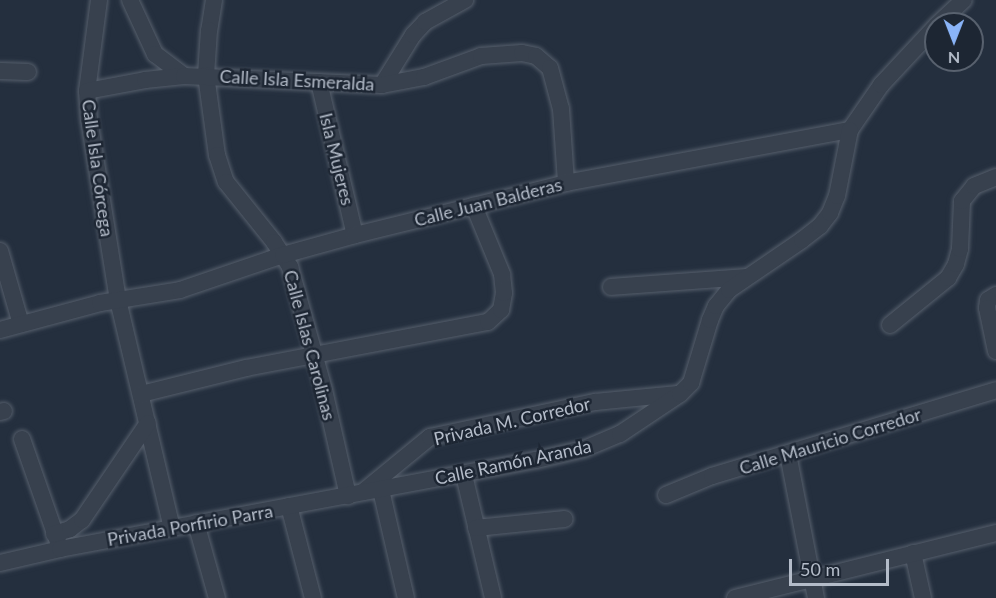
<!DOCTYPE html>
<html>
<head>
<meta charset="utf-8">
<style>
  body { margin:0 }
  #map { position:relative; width:996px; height:598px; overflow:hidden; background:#242f3e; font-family:Lato,sans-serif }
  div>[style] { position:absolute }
  .roads { filter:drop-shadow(0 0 2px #565f6c) drop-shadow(0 0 2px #565f6c) }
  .minor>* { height:16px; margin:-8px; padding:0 8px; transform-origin:8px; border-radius:8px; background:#38414e }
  span { translate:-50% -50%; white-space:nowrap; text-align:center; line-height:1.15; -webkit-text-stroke:5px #1d2633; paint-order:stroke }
  .street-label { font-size:18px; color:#b4bcc9 }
  .north { position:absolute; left:924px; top:12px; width:60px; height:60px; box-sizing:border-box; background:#1d2633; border:2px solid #59626f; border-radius:50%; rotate:180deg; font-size:16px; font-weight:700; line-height:24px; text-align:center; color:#b4bcc9 }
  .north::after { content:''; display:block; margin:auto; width:21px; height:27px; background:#8ab4f8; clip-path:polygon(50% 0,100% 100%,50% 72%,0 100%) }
  .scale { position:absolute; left:789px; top:559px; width:100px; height:27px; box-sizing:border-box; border:3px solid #b4bcc9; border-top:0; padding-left:8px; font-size:18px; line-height:21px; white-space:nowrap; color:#b4bcc9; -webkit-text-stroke:4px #1d2633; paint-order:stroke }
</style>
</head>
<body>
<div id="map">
  <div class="roads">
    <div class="minor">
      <div style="left:99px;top:0;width:92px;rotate:97.5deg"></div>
      <div style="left:87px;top:91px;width:28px;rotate:86deg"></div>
      <div style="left:89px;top:119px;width:183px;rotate:80.9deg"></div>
      <div style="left:118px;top:300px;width:234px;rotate:76.7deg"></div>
      <div style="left:130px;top:0;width:60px;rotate:65.2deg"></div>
      <div style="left:155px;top:54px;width:36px;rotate:37deg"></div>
      <div style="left:214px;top:0;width:30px;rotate:99deg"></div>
      <div style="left:209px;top:30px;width:45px;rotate:93.8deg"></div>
      <div style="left:206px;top:75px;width:81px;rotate:82.2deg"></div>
      <div style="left:217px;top:155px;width:28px;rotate:72deg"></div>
      <div style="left:226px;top:182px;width:77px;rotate:51.3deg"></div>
      <div style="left:274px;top:242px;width:30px;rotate:57deg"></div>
      <div style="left:290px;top:267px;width:128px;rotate:74.5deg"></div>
      <div style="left:324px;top:390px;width:109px;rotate:77.2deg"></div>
      <div style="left:938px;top:24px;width:35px;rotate:-43deg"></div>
      <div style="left:0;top:71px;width:28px;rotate:2deg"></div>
      <div style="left:319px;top:82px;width:157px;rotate:76.8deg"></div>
      <div style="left:382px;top:85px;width:59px;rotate:-58.2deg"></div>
      <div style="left:413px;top:35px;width:18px;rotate:-47deg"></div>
      <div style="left:425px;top:22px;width:46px;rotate:-28.8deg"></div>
      <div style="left:87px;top:91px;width:59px;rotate:-10.7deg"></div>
      <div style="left:145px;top:80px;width:39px;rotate:-6deg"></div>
      <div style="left:184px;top:76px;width:198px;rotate:2.6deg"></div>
      <div style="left:382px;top:85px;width:43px;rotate:-10.8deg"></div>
      <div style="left:424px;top:77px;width:61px;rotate:-20.2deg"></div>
      <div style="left:481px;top:56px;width:41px;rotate:-4.2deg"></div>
      <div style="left:522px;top:53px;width:14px;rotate:12deg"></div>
      <div style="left:536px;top:56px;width:18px;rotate:41deg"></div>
      <div style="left:550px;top:68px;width:42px;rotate:75deg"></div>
      <div style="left:561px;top:109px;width:74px;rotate:86.1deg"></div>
      <div style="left:0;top:251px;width:76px;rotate:74deg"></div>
      <div style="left:611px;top:287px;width:135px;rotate:-4.2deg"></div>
      <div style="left:996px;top:295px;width:9px;rotate:148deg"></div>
      <div style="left:988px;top:300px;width:8px;rotate:97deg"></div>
      <div style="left:987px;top:308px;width:44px;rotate:78.2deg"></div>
      <div style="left:890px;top:325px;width:75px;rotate:-39deg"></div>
      <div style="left:948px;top:278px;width:16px;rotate:-60deg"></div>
      <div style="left:956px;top:264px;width:16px;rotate:-75deg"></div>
      <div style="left:960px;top:249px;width:48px;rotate:-87.6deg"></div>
      <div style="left:962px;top:201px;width:19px;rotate:-51deg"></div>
      <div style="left:974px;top:186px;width:24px;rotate:-22deg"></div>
      <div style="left:0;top:330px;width:104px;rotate:-15.1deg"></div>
      <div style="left:100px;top:303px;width:81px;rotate:-9.2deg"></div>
      <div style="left:180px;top:290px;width:109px;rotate:-18.8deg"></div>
      <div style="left:283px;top:255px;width:75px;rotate:-15.5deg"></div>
      <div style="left:355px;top:235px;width:217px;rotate:-13.8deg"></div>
      <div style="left:566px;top:183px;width:289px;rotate:-10.6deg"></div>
      <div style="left:850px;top:130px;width:55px;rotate:-55.4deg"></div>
      <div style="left:881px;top:85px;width:81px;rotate:-47deg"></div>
      <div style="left:141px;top:394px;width:108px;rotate:-13.9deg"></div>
      <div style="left:246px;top:368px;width:246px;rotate:-10.8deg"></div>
      <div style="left:488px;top:322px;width:18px;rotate:-43deg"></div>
      <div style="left:501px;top:310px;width:17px;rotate:-80deg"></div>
      <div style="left:504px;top:293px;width:19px;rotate:-96deg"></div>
      <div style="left:502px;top:274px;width:74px;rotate:-112.4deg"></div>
      <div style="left:0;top:412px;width:4px;rotate:-14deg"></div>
      <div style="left:22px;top:439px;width:109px;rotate:70.7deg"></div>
      <div style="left:788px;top:454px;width:147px;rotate:79deg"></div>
      <div style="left:464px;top:475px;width:126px;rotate:76.7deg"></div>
      <div style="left:381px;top:490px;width:111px;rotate:77deg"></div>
      <div style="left:363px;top:492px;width:87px;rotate:-39.4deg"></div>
      <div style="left:430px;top:437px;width:169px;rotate:-12deg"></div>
      <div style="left:595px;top:402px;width:81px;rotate:-5.6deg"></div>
      <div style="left:666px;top:495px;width:50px;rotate:-22.4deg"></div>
      <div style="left:712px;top:476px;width:297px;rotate:-16.8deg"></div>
      <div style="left:289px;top:506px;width:95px;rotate:75.4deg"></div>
      <div style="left:196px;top:523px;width:78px;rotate:74.4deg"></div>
      <div style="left:476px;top:528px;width:89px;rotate:-5.8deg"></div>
      <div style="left:54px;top:534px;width:17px;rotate:-17deg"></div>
      <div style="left:70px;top:529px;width:15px;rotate:-37deg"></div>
      <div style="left:82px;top:520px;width:117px;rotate:-55.8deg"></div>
      <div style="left:913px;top:553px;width:46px;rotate:77.5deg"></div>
      <div style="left:0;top:563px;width:62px;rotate:-13.1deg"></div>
      <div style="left:60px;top:549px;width:484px;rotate:-10.6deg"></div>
      <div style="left:536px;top:460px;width:49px;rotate:-12.9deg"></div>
      <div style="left:584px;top:449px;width:39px;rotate:-23deg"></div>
      <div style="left:620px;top:434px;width:72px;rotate:-33.7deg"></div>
      <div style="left:680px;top:394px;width:16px;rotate:-45deg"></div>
      <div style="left:691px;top:383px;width:66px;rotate:-73.2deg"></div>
      <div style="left:710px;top:320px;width:15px;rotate:-67deg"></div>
      <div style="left:716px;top:306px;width:21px;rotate:-51deg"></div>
      <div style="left:729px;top:290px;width:88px;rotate:-34.4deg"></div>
      <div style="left:802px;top:240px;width:23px;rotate:-38deg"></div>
      <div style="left:820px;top:226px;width:16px;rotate:-52deg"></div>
      <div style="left:830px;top:213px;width:18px;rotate:-68deg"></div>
      <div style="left:837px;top:196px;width:67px;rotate:-78.9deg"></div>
      <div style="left:735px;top:598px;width:269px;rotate:-14deg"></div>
    </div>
  </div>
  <div class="street-label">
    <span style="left:297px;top:80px;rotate:3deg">Calle Isla Esmeralda</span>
    <span style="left:337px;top:159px;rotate:76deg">Isla Mujeres</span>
    <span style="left:98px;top:168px;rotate:82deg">Calle Isla Córcega</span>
    <span style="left:488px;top:202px;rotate:-14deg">Calle Juan Balderas</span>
    <span style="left:310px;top:345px;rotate:75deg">Calle Islas Carolinas</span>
    <span style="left:512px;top:421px;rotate:-13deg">Privada M. Corredor</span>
    <span style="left:830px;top:441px;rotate:-17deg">Calle Mauricio Corredor</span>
    <span style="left:513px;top:462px;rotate:-12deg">Calle Ramón Aranda</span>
    <span style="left:190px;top:525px;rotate:-10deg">Privada Porfirio Parra</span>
  </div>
  <div class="north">N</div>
  <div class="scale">50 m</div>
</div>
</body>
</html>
